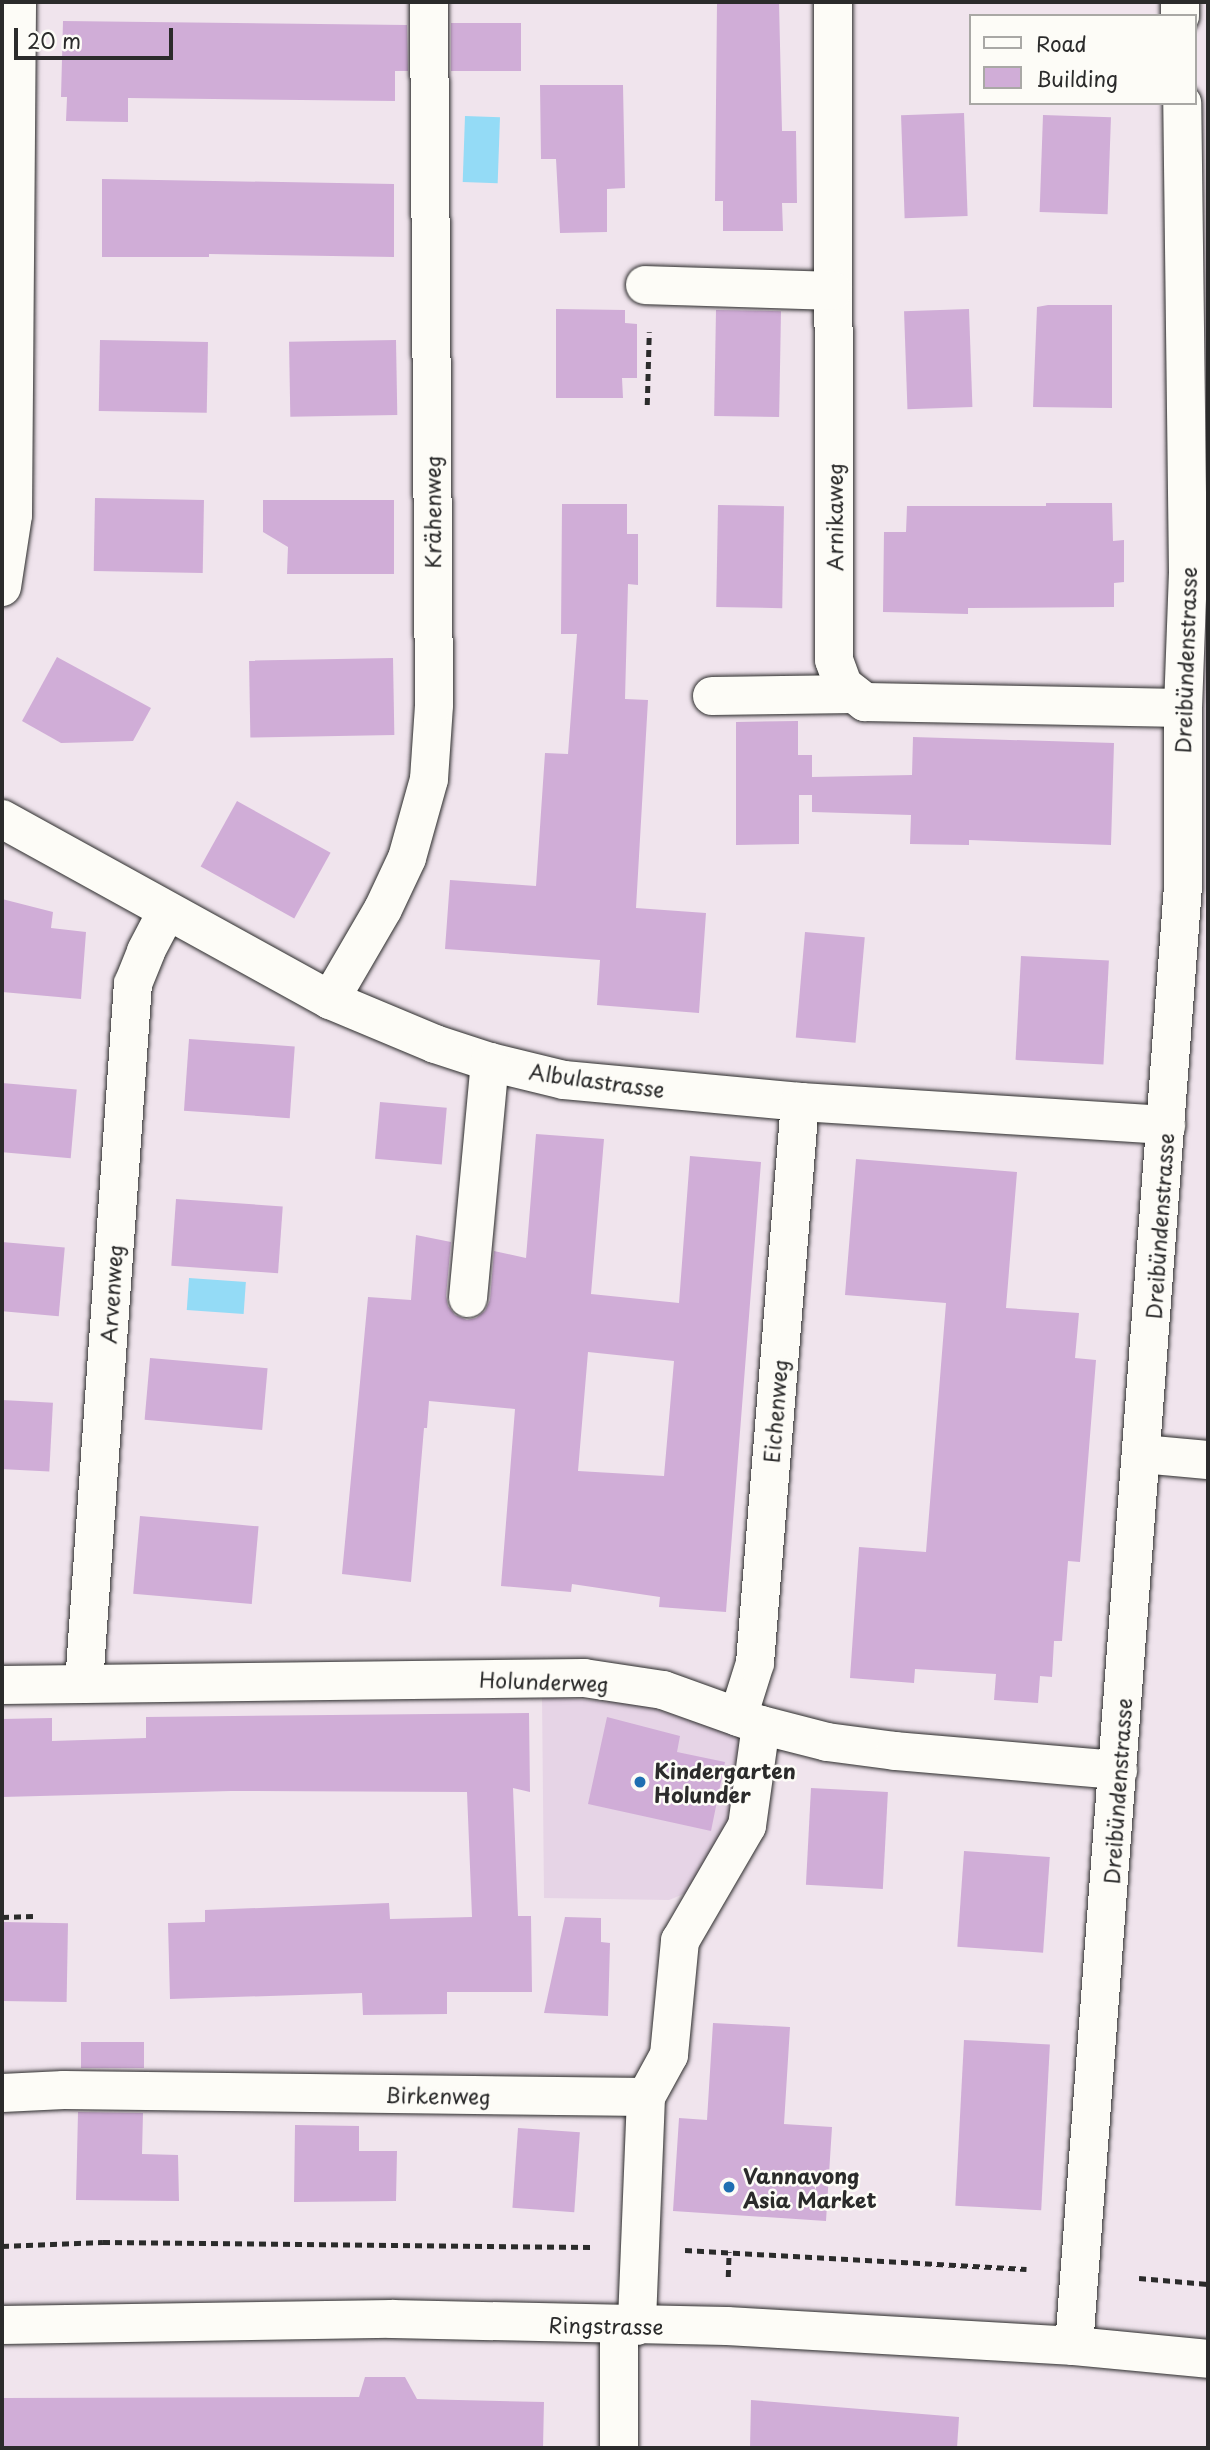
<!DOCTYPE html>
<html>
<head>
<meta charset="utf-8">
<style>
  body { margin:0 }
  #map { position:relative; width:1210px; height:2450px; overflow:hidden; background:#f0e4ed; font-family:"Playpen Sans",sans-serif }
  div>[style] { position:absolute }
  .built>* { inset:0; background:#e6d4e6 }
  .water>* { inset:0; background:#94dbf6; transform-origin:0 0 }
  .building>* { inset:0; background:#d0add7; transform-origin:0 0 }
  .path>* { height:4.5px; margin-top:-2.25px; transform-origin:0; background:repeating-linear-gradient(90deg,#2b2b2b 0 7px,transparent 0 12px) }
  .roads { filter:drop-shadow(0 0 2px #2b2b2b) drop-shadow(0 0 2px #2b2b2b) }
  .minor>* { height:38px; margin:-19px; padding:0 19px; transform-origin:19px; border-radius:19px; background:#fdfcf7 }
  .major>* { height:38px; margin:-19px; padding:0 19px; transform-origin:19px; border-radius:19px; background:#fdfcf7 }
  .dots>* { width:19px; height:19px; translate:-50% -50%; box-sizing:border-box; border:4px solid #fdfcf7; border-radius:50% }
  span { translate:-50% -50%; white-space:nowrap; text-align:center; line-height:1.15; -webkit-text-stroke:5px #fdfcf7; paint-order:stroke }
  .street-label { font-size:21px; color:#2b2b2b }
  .poi-label { font-size:21px; color:#2b2b2b; font-weight:700 }
  .left { translate:0 -50%; text-align:left }
  .frame { position:absolute; inset:0; border:4px solid #2b2b2b; pointer-events:none }
  .legend { position:absolute; left:969px; top:14px; width:228px; height:91px; box-sizing:border-box; background:#fdfcf7; border:2px solid #a9a8a5; margin:0; padding:9px 12px; list-style:none; font-size:21px; color:#2b2b2b }
  .legend li { display:flex; align-items:center; gap:14px; height:35px }
  .legend b { width:35px; border:2px solid #a9a8a5 }
  .scale { position:absolute; left:14px; top:28px; width:159px; height:32px; box-sizing:border-box; border:4px solid #2b2b2b; border-top:0; padding-left:9px; font-size:21px; line-height:24px; white-space:nowrap; color:#2b2b2b; -webkit-text-stroke:5px #fdfcf7; paint-order:stroke }
</style>
</head>
<body>
<div id="map">
  <div class="built">
    <div style="clip-path:polygon(542px 1697px,640px 1704px,746px 1739px,729px 1824px,696px 1889px,669px 1900px,544px 1898px)"></div>
  </div>
  <div class="water">
    <div style="left:465px;top:116px;width:35px;height:66px;rotate:2deg"></div>
    <div style="left:189px;top:1278px;width:57px;height:32px;rotate:4deg"></div>
  </div>
  <div class="building">
    <div style="clip-path:polygon(717px 2px,779px 2px,782px 131px,796px 131px,797px 203px,782px 203px,783px 231px,723px 231px,723px 201px,715px 201px)"></div>
    <div style="clip-path:polygon(63px 21px,407px 25px,408px 71px,395px 71px,395px 101px,128px 98px,128px 122px,66px 121px,67px 97px,61px 97px)"></div>
    <div style="left:521px;top:23px;width:48px;height:70px;rotate:90deg"></div>
    <div style="clip-path:polygon(540px 85px,623px 85px,625px 188px,607px 189px,607px 232px,560px 233px,556px 159px,541px 159px)"></div>
    <div style="left:964px;top:113px;width:103px;height:63px;rotate:88deg"></div>
    <div style="left:1043px;top:115px;width:68px;height:97px;rotate:2deg"></div>
    <div style="clip-path:polygon(102px 179px,394px 184px,394px 257px,209px 254px,209px 257px,102px 257px)"></div>
    <div style="clip-path:polygon(1048px 305px,1112px 305px,1112px 408px,1033px 407px,1037px 307px)"></div>
    <div style="clip-path:polygon(556px 309px,625px 310px,625px 323px,637px 324px,637px 378px,622px 378px,623px 398px,556px 398px)"></div>
    <div style="left:969px;top:309px;width:98px;height:65px;rotate:88deg"></div>
    <div style="left:716px;top:310px;width:65px;height:106px;rotate:1deg"></div>
    <div style="left:100px;top:340px;width:108px;height:71px;rotate:1deg"></div>
    <div style="left:396px;top:340px;width:75px;height:107px;rotate:89deg"></div>
    <div style="left:95px;top:498px;width:109px;height:73px;rotate:1deg"></div>
    <div style="clip-path:polygon(263px 500px,394px 500px,394px 574px,287px 574px,288px 547px,263px 532px)"></div>
    <div style="clip-path:polygon(1046px 503px,1112px 503px,1113px 541px,1124px 540px,1124px 582px,1114px 583px,1114px 607px,968px 608px,968px 614px,883px 612px,884px 532px,906px 532px,907px 506px,1046px 506px)"></div>
    <div style="clip-path:polygon(562px 504px,627px 504px,627px 534px,638px 534px,638px 585px,628px 584px,625px 699px,648px 700px,636px 908px,706px 913px,699px 1013px,597px 1005px,600px 960px,445px 949px,450px 880px,536px 886px,545px 753px,568px 754px,577px 634px,561px 634px)"></div>
    <div style="left:718px;top:505px;width:66px;height:102px;rotate:1deg"></div>
    <div style="clip-path:polygon(57px 657px,151px 708px,133px 741px,61px 743px,22px 721px)"></div>
    <div style="left:393px;top:658px;width:77px;height:144px;rotate:89deg"></div>
    <div style="clip-path:polygon(798px 721px,798px 755px,812px 755px,812px 787px,812px 777px,912px 775px,913px 737px,1114px 743px,1111px 845px,969px 840px,969px 845px,910px 844px,911px 815px,812px 812px,812px 795px,799px 795px,799px 844px,736px 845px,736px 722px)"></div>
    <div style="left:237px;top:801px;width:107px;height:75px;rotate:29deg"></div>
    <div style="clip-path:polygon(2px 899px,53px 912px,51px 928px,86px 932px,81px 999px,2px 992px)"></div>
    <div style="left:805px;top:932px;width:60px;height:106px;rotate:5deg"></div>
    <div style="left:1021px;top:956px;width:88px;height:104px;rotate:3deg"></div>
    <div style="left:189px;top:1039px;width:106px;height:72px;rotate:4deg"></div>
    <div style="left:2px;top:1083px;width:75px;height:69px;rotate:5deg"></div>
    <div style="left:380px;top:1102px;width:67px;height:57px;rotate:5deg"></div>
    <div style="clip-path:polygon(evenodd,536px 1134px,604px 1139px,591px 1294px,679px 1303px,690px 1156px,761px 1162px,726px 1612px,659px 1607px,660px 1597px,572px 1584px,571px 1592px,501px 1586px,515px 1409px,429px 1401px,427px 1428px,424px 1428px,411px 1582px,342px 1574px,368px 1297px,411px 1300px,416px 1235px,451px 1242px,446px 1296px,448px 1306px,455px 1315px,467px 1320px,476px 1318px,485px 1311px,490px 1300px,494px 1251px,526px 1258px,536px 1134px,588px 1352px,674px 1361px,664px 1476px,578px 1471px,588px 1352px)"></div>
    <div style="clip-path:polygon(856px 1159px,1017px 1172px,1006px 1308px,1079px 1313px,1075px 1358px,1096px 1360px,1080px 1562px,1068px 1561px,1062px 1641px,1054px 1641px,1052px 1677px,1040px 1676px,1038px 1703px,994px 1700px,996px 1674px,915px 1669px,914px 1683px,850px 1678px,859px 1547px,926px 1552px,946px 1303px,845px 1295px)"></div>
    <div style="left:176px;top:1199px;width:107px;height:67px;rotate:4deg"></div>
    <div style="left:2px;top:1242px;width:63px;height:69px;rotate:5deg"></div>
    <div style="left:150px;top:1358px;width:118px;height:62px;rotate:5deg"></div>
    <div style="left:2px;top:1400px;width:51px;height:69px;rotate:3deg"></div>
    <div style="left:140px;top:1516px;width:119px;height:78px;rotate:5deg"></div>
    <div style="clip-path:polygon(529px 1713px,530px 1792px,513px 1788px,518px 1916px,531px 1916px,532px 1992px,447px 1992px,447px 2014px,363px 2015px,362px 1993px,170px 1999px,168px 1923px,205px 1922px,205px 1910px,389px 1903px,390px 1919px,472px 1917px,467px 1792px,231px 1791px,2px 1797px,2px 1719px,52px 1718px,52px 1741px,146px 1738px,146px 1717px)"></div>
    <div style="clip-path:polygon(607px 1717px,680px 1736px,677px 1752px,725px 1762px,711px 1831px,588px 1804px)"></div>
    <div style="left:811px;top:1788px;width:77px;height:97px;rotate:3deg"></div>
    <div style="left:964px;top:1851px;width:86px;height:96px;rotate:4deg"></div>
    <div style="clip-path:polygon(565px 1917px,601px 1918px,601px 1942px,610px 1943px,608px 2016px,544px 2013px)"></div>
    <div style="left:3px;top:1922px;width:65px;height:79px;rotate:1deg"></div>
    <div style="clip-path:polygon(713px 2023px,790px 2027px,784px 2124px,832px 2127px,826px 2221px,673px 2211px,679px 2118px,707px 2120px)"></div>
    <div style="left:964px;top:2040px;width:86px;height:166px;rotate:3deg"></div>
    <div style="left:81px;top:2042px;width:63px;height:26px"></div>
    <div style="clip-path:polygon(78px 2112px,143px 2113px,142px 2154px,178px 2155px,179px 2201px,76px 2200px)"></div>
    <div style="clip-path:polygon(295px 2125px,359px 2126px,359px 2151px,397px 2151px,396px 2201px,294px 2202px)"></div>
    <div style="left:518px;top:2128px;width:62px;height:80px;rotate:4deg"></div>
    <div style="clip-path:polygon(365px 2377px,405px 2377px,417px 2399px,544px 2402px,543px 2448px,3px 2448px,4px 2398px,359px 2397px)"></div>
    <div style="clip-path:polygon(751px 2400px,959px 2417px,957px 2448px,750px 2448px)"></div>
  </div>
  <div class="path">
    <div style="left:647px;top:405px;width:73px;rotate:-88.4deg"></div>
    <div style="left:2px;top:1917px;width:31px;rotate:-2deg"></div>
    <div style="left:2px;top:2246px;width:101px;rotate:-2.3deg"></div>
    <div style="left:103px;top:2242px;width:489px;rotate:0.6deg"></div>
    <div style="left:685px;top:2250px;width:342px;rotate:3.2deg"></div>
    <div style="left:728px;top:2277px;width:25px;rotate:-88deg"></div>
    <div style="left:1139px;top:2278px;width:69px;rotate:5deg"></div>
  </div>
  <div class="roads">
    <div class="minor">
      <div style="left:833px;top:2px;width:658px;rotate:89.91deg"></div>
      <div style="left:834px;top:660px;width:27px;rotate:70deg"></div>
      <div style="left:843px;top:685px;width:28px;rotate:38deg"></div>
      <div style="left:865px;top:702px;width:318px;rotate:1.1deg"></div>
      <div style="left:1180px;top:2px;width:14px;rotate:90deg"></div>
      <div style="left:645px;top:285px;width:188px;rotate:1.8deg"></div>
      <div style="left:2px;top:587px;width:73px;rotate:-81.3deg"></div>
      <div style="left:13px;top:515px;width:513px;rotate:-89.55deg"></div>
      <div style="left:712px;top:696px;width:142px;rotate:-0.8deg"></div>
      <div style="left:2px;top:819px;width:375px;rotate:28.9deg"></div>
      <div style="left:330px;top:1000px;width:114px;rotate:22.7deg"></div>
      <div style="left:435px;top:1044px;width:58px;rotate:18.1deg"></div>
      <div style="left:490px;top:1062px;width:76px;rotate:13.7deg"></div>
      <div style="left:564px;top:1080px;width:237px;rotate:5.3deg"></div>
      <div style="left:800px;top:1102px;width:367px;rotate:3.6deg"></div>
      <div style="left:330px;top:1000px;width:105px;rotate:-59.8deg"></div>
      <div style="left:383px;top:909px;width:56px;rotate:-64.8deg"></div>
      <div style="left:407px;top:858px;width:82px;rotate:-74.4deg"></div>
      <div style="left:429px;top:779px;width:74px;rotate:-86.1deg"></div>
      <div style="left:434px;top:705px;width:703px;rotate:-90.41deg"></div>
      <div style="left:468px;top:1298px;width:237px;rotate:-84.7deg"></div>
      <div style="left:1142px;top:1454px;width:66px;rotate:5.2deg"></div>
      <div style="left:84px;top:1684px;width:702px;rotate:-86deg"></div>
      <div style="left:133px;top:984px;width:35px;rotate:-68deg"></div>
      <div style="left:146px;top:951px;width:45px;rotate:-62.3deg"></div>
      <div style="left:2px;top:1685px;width:582px;rotate:-0.69deg"></div>
      <div style="left:584px;top:1678px;width:80px;rotate:8.6deg"></div>
      <div style="left:663px;top:1690px;width:104px;rotate:19.7deg"></div>
      <div style="left:761px;top:1725px;width:68px;rotate:14.4deg"></div>
      <div style="left:827px;top:1742px;width:69px;rotate:7.5deg"></div>
      <div style="left:895px;top:1751px;width:224px;rotate:4.9deg"></div>
      <div style="left:738px;top:1717px;width:57px;rotate:-72.5deg"></div>
      <div style="left:755px;top:1663px;width:563px;rotate:-85.41deg"></div>
      <div style="left:2px;top:2093px;width:62px;rotate:-2.8deg"></div>
      <div style="left:64px;top:2090px;width:582px;rotate:0.69deg"></div>
      <div style="left:646px;top:2097px;width:229px;rotate:92.3deg"></div>
      <div style="left:646px;top:2097px;width:48px;rotate:-61.3deg"></div>
      <div style="left:669px;top:2055px;width:115px;rotate:-84.5deg"></div>
      <div style="left:680px;top:1941px;width:133px;rotate:-59.8deg"></div>
      <div style="left:747px;top:1826px;width:102px;rotate:-82.1deg"></div>
      <div style="left:1074px;top:2346px;width:1464px;rotate:-85.73deg"></div>
      <div style="left:1183px;top:886px;width:178px;rotate:-90deg"></div>
      <div style="left:1183px;top:708px;width:134px;rotate:-87.9deg"></div>
      <div style="left:1188px;top:574px;width:471px;rotate:-90.7deg"></div>
      <div style="left:619px;top:2448px;width:122px;rotate:-90deg"></div>
    </div>
    <div class="major">
      <div style="left:2px;top:2325px;width:390px;rotate:-0.9deg"></div>
      <div style="left:392px;top:2319px;width:335px;rotate:1.2deg"></div>
      <div style="left:727px;top:2326px;width:348px;rotate:3.3deg"></div>
      <div style="left:1074px;top:2346px;width:135px;rotate:5.5deg"></div>
    </div>
  </div>
  <div class="dots">
    <div style="left:640px;top:1782px;background:#1f6fb2"></div>
    <div style="left:729px;top:2187px;background:#1f6fb2"></div>
  </div>
  <div class="street-label">
    <span style="left:432px;top:512px;rotate:-90deg">Krähenweg</span>
    <span style="left:834px;top:517px;rotate:-90deg">Arnikaweg</span>
    <span style="left:1185px;top:660px;rotate:-88deg">Dreibündenstrasse</span>
    <span style="left:597px;top:1080px;rotate:8deg">Albulastrasse</span>
    <span style="left:1159px;top:1226px;rotate:-86deg">Dreibündenstrasse</span>
    <span style="left:111px;top:1294px;rotate:-86deg">Arvenweg</span>
    <span style="left:775px;top:1411px;rotate:-85deg">Eichenweg</span>
    <span style="left:544px;top:1681px;rotate:2deg">Holunderweg</span>
    <span style="left:1117px;top:1791px;rotate:-86deg">Dreibündenstrasse</span>
    <span style="left:438px;top:2095px;rotate:1deg">Birkenweg</span>
    <span style="left:606px;top:2325px;rotate:1deg">Ringstrasse</span>
  </div>
  <div class="poi-label">
    <span class="left" style="left:654px;top:1782px">Kindergarten<br>Holunder</span>
    <span class="left" style="left:743px;top:2187px">Vannavong<br>Asia Market</span>
  </div>
  <div class="frame"></div>
  <ul class="legend">
  <li><b style="height:9px;background:#fdfcf7"></b>Road</li>
  <li><b style="height:19px;background:#d0add7"></b>Building</li>
  </ul>
  <div class="scale">20 m</div>
</div>
</body>
</html>
